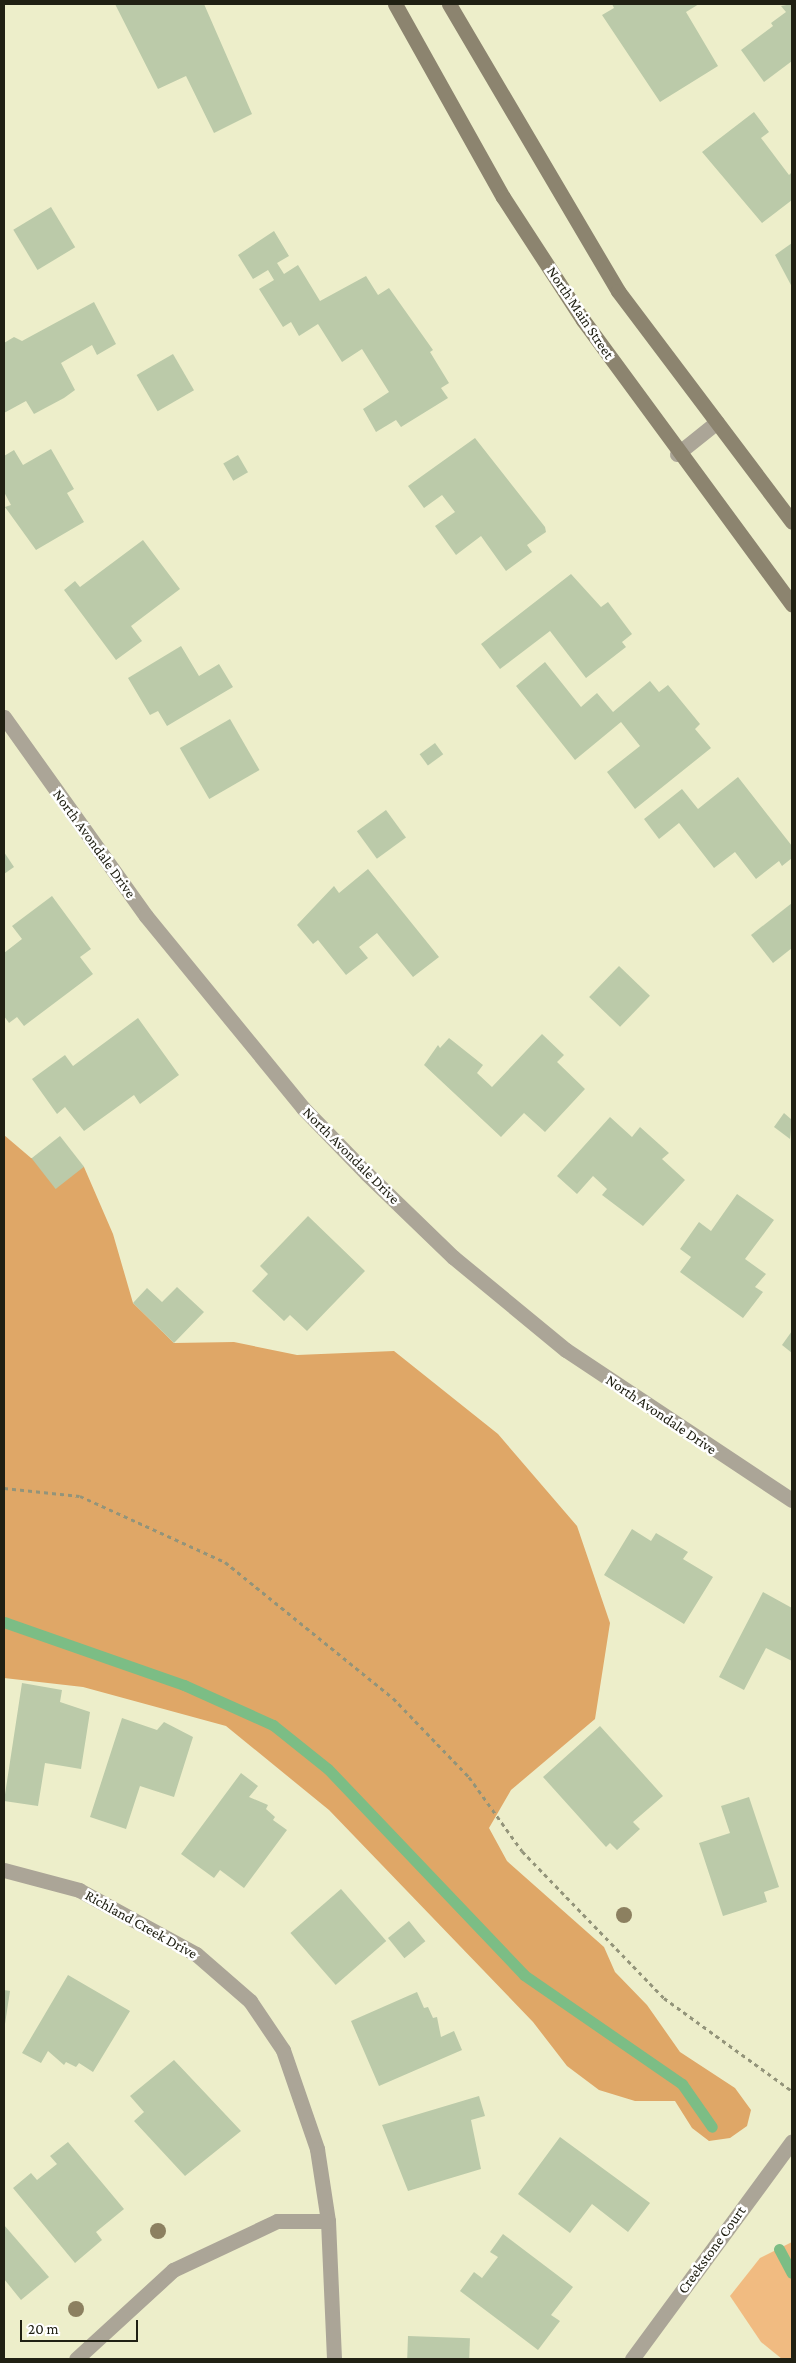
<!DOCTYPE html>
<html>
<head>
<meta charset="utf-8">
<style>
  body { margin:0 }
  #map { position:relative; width:796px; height:2363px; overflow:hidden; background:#edeeca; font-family:"Crimson Pro",serif }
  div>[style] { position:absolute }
  .green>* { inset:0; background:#f1bb81 }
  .forest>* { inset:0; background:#dfa767 }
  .stream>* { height:11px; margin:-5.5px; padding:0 5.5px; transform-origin:5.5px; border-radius:5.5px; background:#7cbd85 }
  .building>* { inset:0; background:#bbcaa9; transform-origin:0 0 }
  .path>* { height:3px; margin-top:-1.5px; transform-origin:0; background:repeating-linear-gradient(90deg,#93947a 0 4px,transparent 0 8px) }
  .street>* { height:15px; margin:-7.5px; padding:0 7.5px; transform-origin:7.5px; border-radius:7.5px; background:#aba597 }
  .secondary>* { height:15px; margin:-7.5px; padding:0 7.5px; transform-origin:7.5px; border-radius:7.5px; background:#8c846f }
  .trees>* { width:16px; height:16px; margin:-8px; border-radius:50%; background:#8c8060 }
  span { translate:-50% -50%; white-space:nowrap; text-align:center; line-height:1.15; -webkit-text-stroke:5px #fff; paint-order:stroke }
  .street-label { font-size:15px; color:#202013 }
  .frame { position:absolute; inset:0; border:5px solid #202013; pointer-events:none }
  .scale { position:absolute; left:20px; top:2320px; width:118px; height:22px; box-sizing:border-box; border:2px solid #202013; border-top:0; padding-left:6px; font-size:15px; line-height:18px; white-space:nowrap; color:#202013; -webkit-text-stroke:4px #fff; paint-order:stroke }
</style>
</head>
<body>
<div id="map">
  <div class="green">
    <div style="clip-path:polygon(792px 2242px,792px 2359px,782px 2359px,761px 2342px,730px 2296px,760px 2258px)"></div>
  </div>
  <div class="forest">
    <div style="clip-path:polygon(4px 1135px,31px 1158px,84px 1167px,113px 1234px,133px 1303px,174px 1343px,234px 1342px,297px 1355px,394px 1351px,498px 1434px,577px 1526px,610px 1623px,595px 1719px,511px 1790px,489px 1828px,507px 1861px,604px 1947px,615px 1972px,647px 2005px,680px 2052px,735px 2088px,751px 2110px,747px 2126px,730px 2138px,709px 2141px,692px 2128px,675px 2101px,635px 2101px,599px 2090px,567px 2066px,533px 2022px,329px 1810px,226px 1726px,83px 1687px,4px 1678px)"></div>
  </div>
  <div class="stream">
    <div style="left:4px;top:1622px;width:191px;rotate:19.3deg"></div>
    <div style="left:184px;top:1685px;width:98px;rotate:24.2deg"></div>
    <div style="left:273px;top:1725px;width:70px;rotate:38.7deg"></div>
    <div style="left:328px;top:1769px;width:284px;rotate:46.4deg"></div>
    <div style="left:524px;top:1975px;width:192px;rotate:34.6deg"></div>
    <div style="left:682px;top:2084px;width:52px;rotate:55.1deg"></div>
    <div style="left:779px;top:2249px;width:27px;rotate:62deg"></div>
  </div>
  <div class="building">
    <div style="clip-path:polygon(115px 4px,204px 4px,252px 114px,214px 133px,186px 76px,158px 89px)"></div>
    <div style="clip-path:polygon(612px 4px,699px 4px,686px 12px,718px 66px,660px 102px,602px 15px,614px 8px)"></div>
    <div style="clip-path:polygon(792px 4px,792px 61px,764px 82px,741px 50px,773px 26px,771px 23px,786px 12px,781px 6px)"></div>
    <div style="clip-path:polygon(754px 112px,769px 132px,761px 138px,789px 175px,792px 172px,792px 200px,762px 223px,702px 152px)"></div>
    <div style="left:51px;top:207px;width:47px;height:44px;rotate:59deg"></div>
    <div style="clip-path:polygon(274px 231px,289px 256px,277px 263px,284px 274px,298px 265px,320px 301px,366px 276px,378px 295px,389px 288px,433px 350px,430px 352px,449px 383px,441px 388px,448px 398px,401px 427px,396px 420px,376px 432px,363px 409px,389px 392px,362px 349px,342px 362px,318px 324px,299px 336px,291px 322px,283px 327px,259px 289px,274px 280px,268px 270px,253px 279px,238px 255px)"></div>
    <div style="clip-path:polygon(792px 243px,792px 287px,775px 255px)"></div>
    <div style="clip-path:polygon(94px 302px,116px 344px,97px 355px,92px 345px,61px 363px,75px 390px,64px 398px,34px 414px,26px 401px,4px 413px,4px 343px,14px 337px,22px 341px)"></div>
    <div style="left:173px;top:354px;width:42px;height:42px;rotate:60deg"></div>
    <div style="clip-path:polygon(475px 438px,545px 527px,546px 532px,527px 545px,532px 552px,506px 571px,481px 536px,456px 555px,435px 526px,455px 512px,442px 495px,424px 508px,408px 486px)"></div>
    <div style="clip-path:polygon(51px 449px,74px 489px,67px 493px,84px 522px,36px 550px,5px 507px,11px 505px,4px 492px,4px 456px,14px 450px,23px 465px)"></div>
    <div style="left:238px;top:455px;width:20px;height:17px;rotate:60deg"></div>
    <div style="clip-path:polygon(143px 540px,180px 589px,131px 626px,142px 641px,116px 660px,64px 590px,75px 581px,80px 587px)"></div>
    <div style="clip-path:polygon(571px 574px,601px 607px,608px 602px,632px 634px,622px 642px,626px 647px,586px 678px,550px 631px,500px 669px,481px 644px)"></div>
    <div style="clip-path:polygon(181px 646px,199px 676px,219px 664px,233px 687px,167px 726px,158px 711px,150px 715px,128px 678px)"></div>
    <div style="clip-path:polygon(545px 662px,581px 707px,597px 693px,613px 712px,650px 681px,659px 692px,668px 685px,700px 724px,695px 729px,711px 748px,635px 809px,607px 772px,640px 746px,621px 722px,575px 760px,516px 686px)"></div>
    <div style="left:230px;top:719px;width:59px;height:58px;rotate:60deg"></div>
    <div style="left:435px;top:743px;width:14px;height:19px;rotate:54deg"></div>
    <div style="clip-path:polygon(738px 777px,792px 846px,792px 858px,782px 866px,779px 861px,756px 879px,735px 852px,714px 868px,679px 823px,659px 839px,644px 819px,682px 789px,698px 809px)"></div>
    <div style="left:386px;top:810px;width:34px;height:36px;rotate:54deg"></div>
    <div style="clip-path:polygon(4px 852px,14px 867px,4px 874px)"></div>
    <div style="clip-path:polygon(368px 869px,439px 957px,413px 977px,377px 933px,359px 947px,368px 958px,346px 975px,318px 940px,313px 944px,297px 925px,334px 886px,339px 893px)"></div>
    <div style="clip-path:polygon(52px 896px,91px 949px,80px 957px,93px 974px,24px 1026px,17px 1017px,9px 1023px,4px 1016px,4px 953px,22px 939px,12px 926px)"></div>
    <div style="clip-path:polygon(792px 903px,792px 948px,773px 963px,751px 935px)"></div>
    <div style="left:619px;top:966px;width:43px;height:43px;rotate:44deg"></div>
    <div style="clip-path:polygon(138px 1018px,179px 1075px,140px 1104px,134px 1095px,84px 1131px,65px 1107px,57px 1114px,32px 1079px,65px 1055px,73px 1066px)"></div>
    <div style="clip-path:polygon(542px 1034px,564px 1055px,557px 1062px,585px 1089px,545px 1132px,524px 1113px,501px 1137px,424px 1065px,438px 1045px,440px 1048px,449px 1038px,483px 1065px,477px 1073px,492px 1087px)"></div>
    <div style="clip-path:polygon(784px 1113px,792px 1120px,790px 1139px,774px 1127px)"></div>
    <div style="clip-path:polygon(610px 1117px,632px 1137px,640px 1127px,669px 1153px,662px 1159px,685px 1180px,643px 1226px,602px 1195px,607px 1189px,593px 1176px,577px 1194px,557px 1176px)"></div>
    <div style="left:60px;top:1136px;width:39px;height:36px;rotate:52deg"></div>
    <div style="clip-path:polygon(737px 1194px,774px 1220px,745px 1259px,766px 1274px,755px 1287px,763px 1292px,743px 1318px,680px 1272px,691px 1257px,680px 1249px,699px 1222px,711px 1231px)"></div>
    <div style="clip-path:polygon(308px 1216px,365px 1271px,307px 1331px,290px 1315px,284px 1321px,252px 1291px,268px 1274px,260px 1266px)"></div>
    <div style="clip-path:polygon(177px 1287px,204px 1312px,174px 1343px,133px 1303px,147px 1288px,162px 1302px)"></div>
    <div style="clip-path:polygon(792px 1331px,792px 1353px,782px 1345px)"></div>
    <div style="clip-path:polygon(632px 1529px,651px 1541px,656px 1533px,688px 1552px,683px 1559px,713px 1577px,684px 1624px,604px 1575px)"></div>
    <div style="clip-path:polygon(763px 1592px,792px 1608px,792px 1661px,766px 1648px,744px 1690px,719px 1677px)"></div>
    <div style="clip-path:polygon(22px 1683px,62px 1690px,60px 1702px,90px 1712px,81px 1769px,45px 1763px,38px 1806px,4px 1801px)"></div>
    <div style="clip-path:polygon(122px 1718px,157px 1730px,164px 1722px,193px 1737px,174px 1797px,140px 1786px,126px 1829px,90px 1817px)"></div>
    <div style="clip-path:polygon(600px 1726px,663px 1796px,633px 1822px,640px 1829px,617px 1850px,610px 1843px,606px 1847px,543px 1777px)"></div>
    <div style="clip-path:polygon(241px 1773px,258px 1786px,249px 1797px,268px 1805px,266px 1809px,275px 1817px,273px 1820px,287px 1830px,244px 1888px,220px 1870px,214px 1878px,181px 1854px)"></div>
    <div style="clip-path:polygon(749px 1797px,779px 1887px,764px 1892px,767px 1902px,723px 1916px,699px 1843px,730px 1833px,721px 1806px)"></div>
    <div style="left:341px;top:1889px;width:69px;height:67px;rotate:49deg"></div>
    <div style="left:409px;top:1921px;width:26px;height:27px;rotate:51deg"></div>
    <div style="clip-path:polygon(68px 1975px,130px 2011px,93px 2072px,79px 2063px,76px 2067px,66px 2062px,64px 2065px,48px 2051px,41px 2063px,22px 2053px)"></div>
    <div style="clip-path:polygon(4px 1990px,10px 1991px,5px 2024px,4px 2024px)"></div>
    <div style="clip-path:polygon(417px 1992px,424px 2008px,428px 2007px,433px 2018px,437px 2017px,441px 2037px,454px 2031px,462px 2050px,379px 2086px,351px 2021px)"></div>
    <div style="clip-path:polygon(174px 2060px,241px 2131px,185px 2176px,134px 2121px,144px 2112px,130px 2096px)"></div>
    <div style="clip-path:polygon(479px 2096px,485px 2116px,471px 2120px,481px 2169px,408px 2191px,382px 2125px)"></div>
    <div style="clip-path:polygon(560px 2137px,650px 2203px,628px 2232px,592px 2204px,570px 2233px,518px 2194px)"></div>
    <div style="clip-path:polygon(68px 2142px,124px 2209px,96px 2232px,102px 2240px,75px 2263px,13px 2188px,31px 2173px,37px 2180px,57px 2164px,50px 2156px)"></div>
    <div style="clip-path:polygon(4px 2225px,49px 2277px,21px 2300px,4px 2279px)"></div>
    <div style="clip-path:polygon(503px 2234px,573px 2287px,551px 2315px,560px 2321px,538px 2350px,460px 2291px,474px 2272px,482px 2278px,498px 2257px,490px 2252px)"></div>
    <div style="left:408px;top:2336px;width:62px;height:23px;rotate:2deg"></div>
  </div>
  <div class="path">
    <div style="left:4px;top:1488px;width:76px;rotate:6deg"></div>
    <div style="left:80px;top:1496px;width:159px;rotate:24.5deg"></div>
    <div style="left:225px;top:1562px;width:216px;rotate:39deg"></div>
    <div style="left:393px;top:1698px;width:110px;rotate:46.1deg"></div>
    <div style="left:469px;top:1777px;width:91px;rotate:54.4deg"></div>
    <div style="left:522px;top:1851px;width:204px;rotate:46deg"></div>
    <div style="left:664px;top:1998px;width:158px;rotate:36deg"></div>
  </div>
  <div class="street">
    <div style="left:677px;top:454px;width:51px;rotate:-38.7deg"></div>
    <div style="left:4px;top:717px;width:244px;rotate:54.5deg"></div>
    <div style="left:146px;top:916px;width:248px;rotate:50.7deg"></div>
    <div style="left:303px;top:1108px;width:92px;rotate:45.9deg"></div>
    <div style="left:367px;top:1174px;width:120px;rotate:44deg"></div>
    <div style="left:453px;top:1257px;width:146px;rotate:39.5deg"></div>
    <div style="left:566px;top:1350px;width:271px;rotate:33.6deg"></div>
    <div style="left:4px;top:1870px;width:78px;rotate:14.9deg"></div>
    <div style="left:79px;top:1890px;width:133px;rotate:28.7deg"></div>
    <div style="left:196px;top:1954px;width:72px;rotate:41deg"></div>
    <div style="left:250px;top:2001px;width:59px;rotate:56deg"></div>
    <div style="left:283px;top:2050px;width:105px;rotate:71deg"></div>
    <div style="left:317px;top:2149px;width:73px;rotate:81.3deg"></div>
    <div style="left:328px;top:2221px;width:138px;rotate:87.5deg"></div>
    <div style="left:76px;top:2359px;width:132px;rotate:-42.5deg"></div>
    <div style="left:173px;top:2270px;width:115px;rotate:-25.2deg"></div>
    <div style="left:277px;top:2221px;width:51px"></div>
    <div style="left:632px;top:2359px;width:270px;rotate:-53.7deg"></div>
  </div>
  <div class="secondary">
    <div style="left:395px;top:4px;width:221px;rotate:60.8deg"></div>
    <div style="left:503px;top:197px;width:147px;rotate:57deg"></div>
    <div style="left:583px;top:320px;width:353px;rotate:53.7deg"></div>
    <div style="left:449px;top:4px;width:333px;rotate:59.5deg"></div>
    <div style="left:618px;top:291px;width:289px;rotate:53deg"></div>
  </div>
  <div class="trees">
    <div style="left:624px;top:1915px"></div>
    <div style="left:158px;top:2231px"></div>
    <div style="left:76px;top:2309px"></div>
  </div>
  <div class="street-label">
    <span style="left:580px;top:313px;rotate:56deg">North Main Street</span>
    <span style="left:94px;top:844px;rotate:54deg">North Avondale Drive</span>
    <span style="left:351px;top:1156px;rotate:45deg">North Avondale Drive</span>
    <span style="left:661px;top:1415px;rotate:34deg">North Avondale Drive</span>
    <span style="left:141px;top:1925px;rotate:29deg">Richland Creek Drive</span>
    <span style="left:712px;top:2250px;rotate:-54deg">Creekstone Court</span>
  </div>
  <div class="frame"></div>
  <div class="scale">20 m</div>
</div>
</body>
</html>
